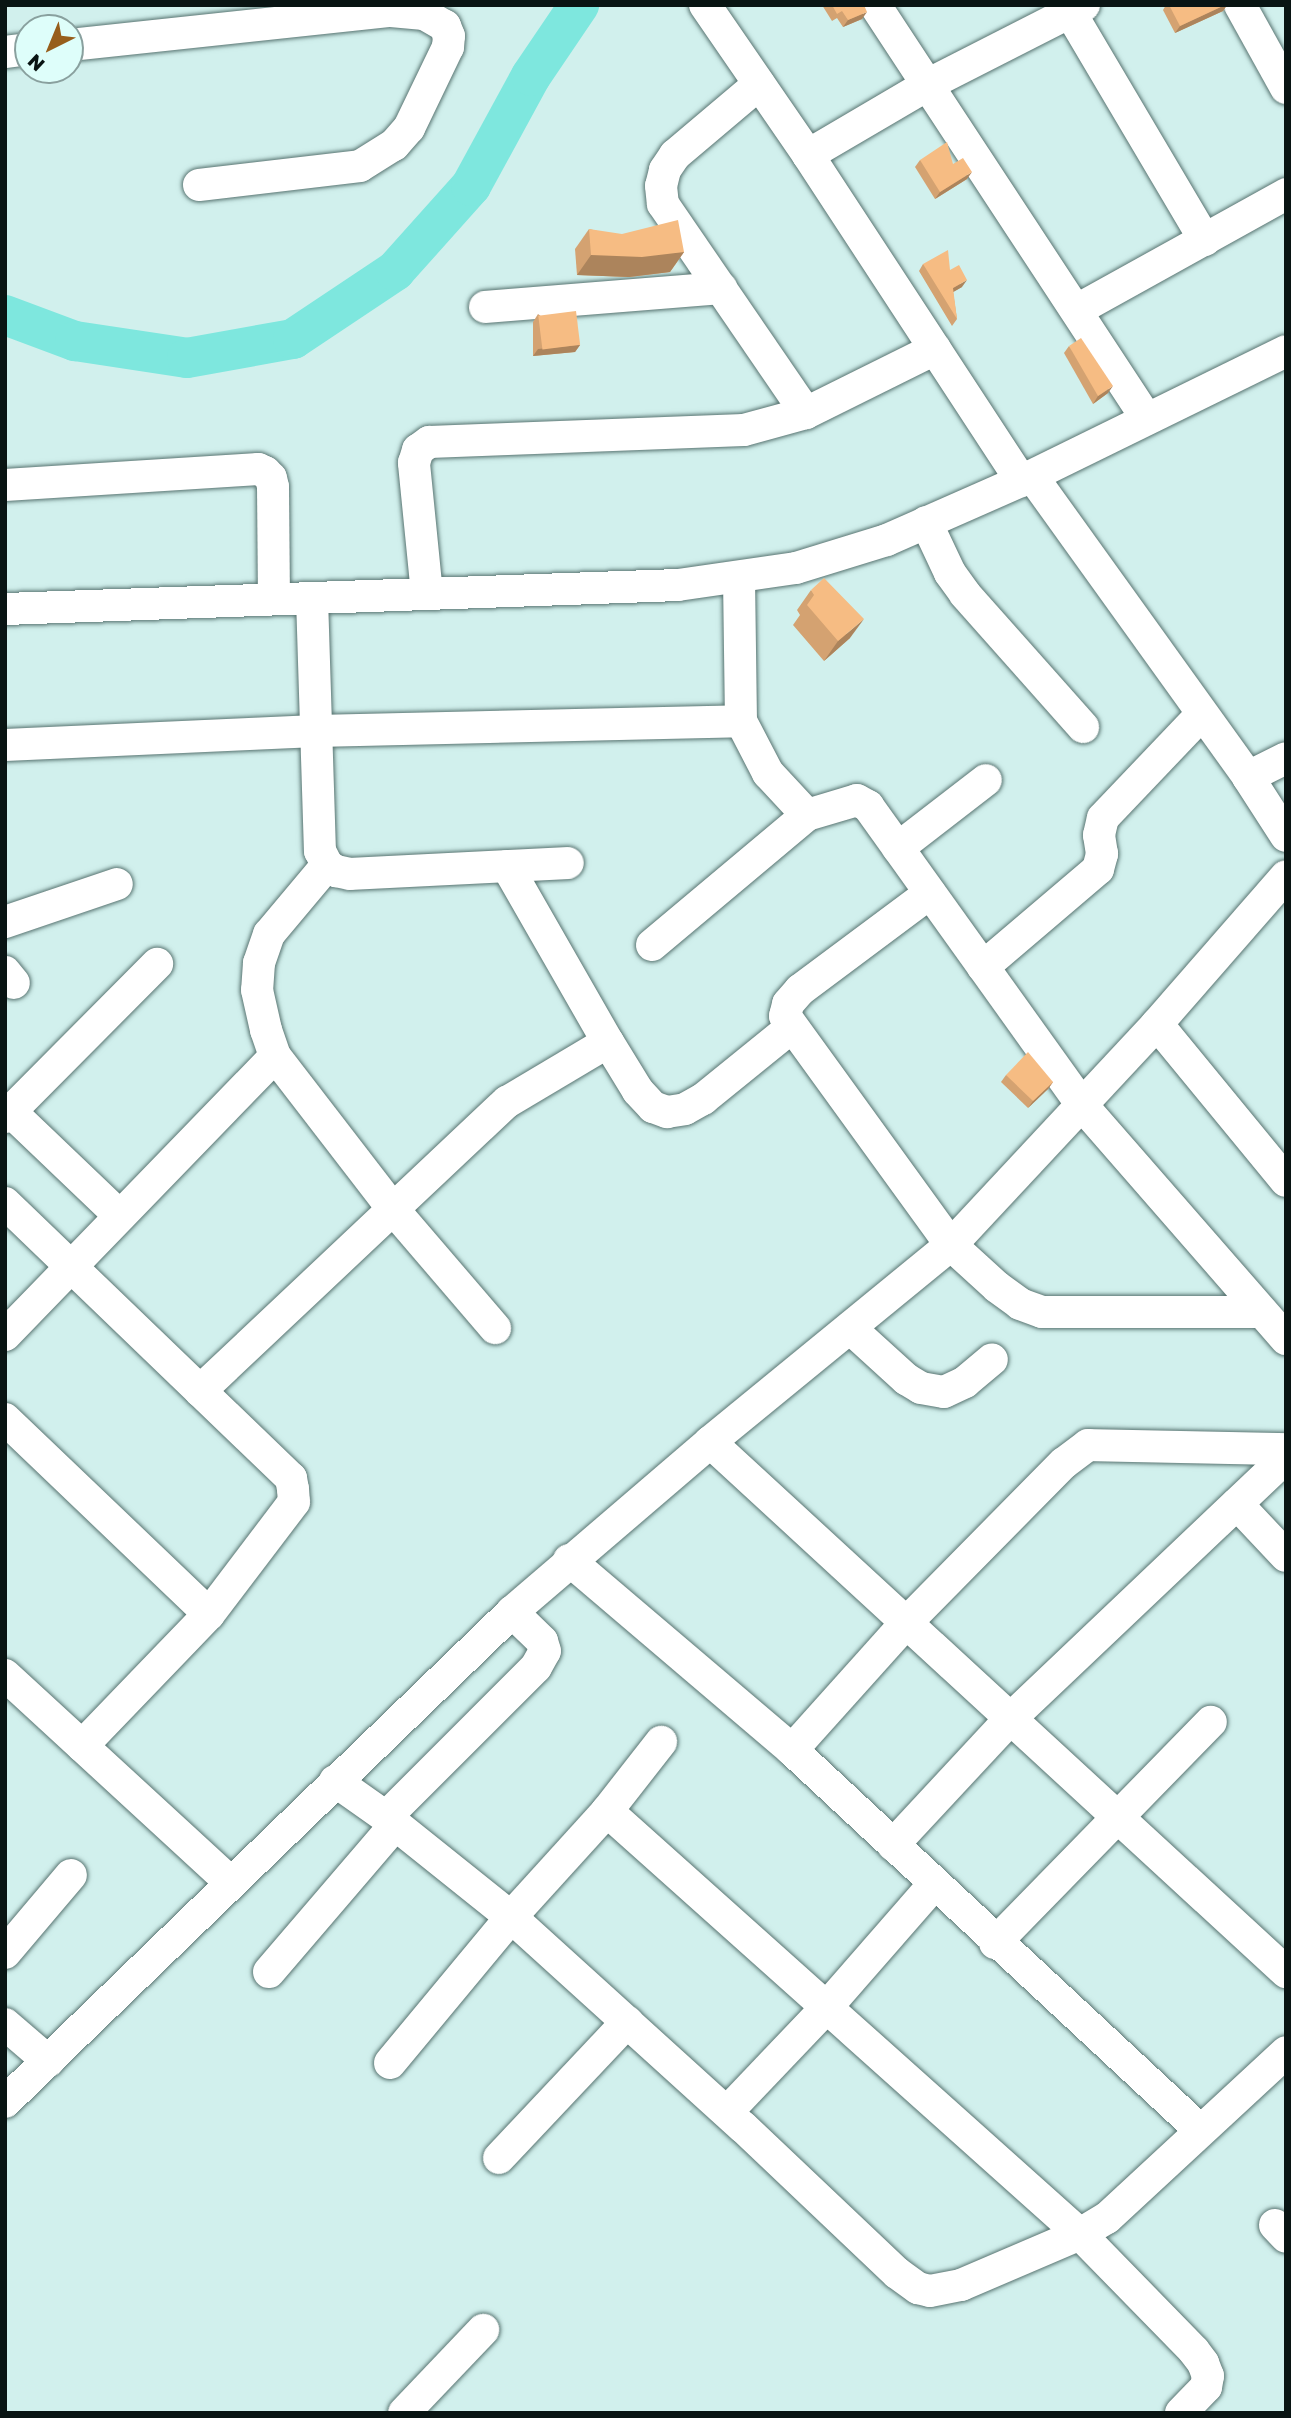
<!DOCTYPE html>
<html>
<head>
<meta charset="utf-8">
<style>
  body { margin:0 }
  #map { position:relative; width:1291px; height:2418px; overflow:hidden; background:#d1f0ed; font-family:"Golos Text",sans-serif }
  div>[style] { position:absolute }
  .river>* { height:40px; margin:-20px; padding:0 20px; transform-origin:20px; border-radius:20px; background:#7ee7de }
  .roads { filter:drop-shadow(0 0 2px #587471) drop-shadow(0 0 2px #587471) }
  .minor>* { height:32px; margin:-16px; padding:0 16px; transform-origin:16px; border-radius:16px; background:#fff }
  .wall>* { inset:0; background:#d4a271 }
  .shaded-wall>* { inset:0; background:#ac845c }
  .building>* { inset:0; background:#f6bc83; transform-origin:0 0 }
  span { translate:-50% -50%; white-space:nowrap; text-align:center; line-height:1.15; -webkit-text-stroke:7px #defefa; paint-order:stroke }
  .frame { position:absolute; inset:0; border:7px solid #091413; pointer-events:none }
  .north { position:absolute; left:14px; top:14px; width:70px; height:70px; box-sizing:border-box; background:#defefa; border:2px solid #89a09e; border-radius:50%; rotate:223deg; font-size:19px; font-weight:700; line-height:28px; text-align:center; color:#091413 }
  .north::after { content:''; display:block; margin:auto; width:24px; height:32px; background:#975e1b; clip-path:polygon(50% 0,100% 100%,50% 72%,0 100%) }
</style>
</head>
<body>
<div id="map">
  <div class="river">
    <div style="left:5px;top:315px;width:75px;rotate:20.4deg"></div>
    <div style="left:75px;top:341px;width:113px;rotate:8.6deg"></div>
    <div style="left:187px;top:358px;width:108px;rotate:-10.2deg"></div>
    <div style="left:293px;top:339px;width:123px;rotate:-33.7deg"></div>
    <div style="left:395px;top:271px;width:114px;rotate:-48.2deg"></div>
    <div style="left:471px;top:186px;width:125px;rotate:-61.4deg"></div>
    <div style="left:531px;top:76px;width:86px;rotate:-55.9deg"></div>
  </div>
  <div class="roads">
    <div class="minor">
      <div style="left:705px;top:5px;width:182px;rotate:55.5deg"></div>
      <div style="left:808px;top:155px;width:389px;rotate:56.8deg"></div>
      <div style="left:875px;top:5px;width:495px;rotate:56.7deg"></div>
      <div style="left:1240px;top:5px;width:95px;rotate:61deg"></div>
      <div style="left:1070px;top:12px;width:265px;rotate:59.4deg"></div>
      <div style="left:70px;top:45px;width:320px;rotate:-6.1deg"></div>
      <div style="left:388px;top:11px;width:6px;rotate:-90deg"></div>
      <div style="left:5px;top:52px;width:23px;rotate:-7deg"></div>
      <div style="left:759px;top:84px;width:110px;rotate:139.8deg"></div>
      <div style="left:675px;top:155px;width:18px;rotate:124deg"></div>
      <div style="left:665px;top:170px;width:16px;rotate:104deg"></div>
      <div style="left:661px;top:186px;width:18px;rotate:84deg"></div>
      <div style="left:663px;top:204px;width:253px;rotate:55.6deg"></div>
      <div style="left:808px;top:155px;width:140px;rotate:-30.4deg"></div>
      <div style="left:929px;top:84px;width:174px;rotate:-27deg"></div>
      <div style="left:199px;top:185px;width:162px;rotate:-6.7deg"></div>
      <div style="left:360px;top:166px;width:40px;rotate:-32deg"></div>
      <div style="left:394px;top:145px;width:23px;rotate:-49deg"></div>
      <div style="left:409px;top:128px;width:90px;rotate:-64.3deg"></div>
      <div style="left:448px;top:47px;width:11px;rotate:-85deg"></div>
      <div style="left:449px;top:36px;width:11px;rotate:-112deg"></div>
      <div style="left:445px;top:26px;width:24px;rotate:-150deg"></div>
      <div style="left:424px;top:14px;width:36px;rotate:-175deg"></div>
      <div style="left:485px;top:307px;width:237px;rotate:-4.6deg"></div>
      <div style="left:1077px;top:310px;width:239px;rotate:-29deg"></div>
      <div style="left:1032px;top:476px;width:370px;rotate:54.3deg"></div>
      <div style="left:1248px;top:777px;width:70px;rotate:57.2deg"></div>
      <div style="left:5px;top:485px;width:254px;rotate:-3.6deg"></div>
      <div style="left:258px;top:469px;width:8px;rotate:23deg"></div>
      <div style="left:265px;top:472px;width:8px;rotate:45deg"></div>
      <div style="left:271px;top:478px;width:9px;rotate:77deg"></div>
      <div style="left:273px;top:487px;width:112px;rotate:89.5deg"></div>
      <div style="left:926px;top:522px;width:56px;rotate:64.8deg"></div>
      <div style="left:950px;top:573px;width:26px;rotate:54deg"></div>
      <div style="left:965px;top:594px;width:178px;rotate:48.4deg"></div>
      <div style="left:739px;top:578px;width:143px;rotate:89.2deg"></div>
      <div style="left:741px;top:721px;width:59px;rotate:62.6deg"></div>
      <div style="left:768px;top:773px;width:57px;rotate:47.1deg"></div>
      <div style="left:427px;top:594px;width:132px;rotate:-95.7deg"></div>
      <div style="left:414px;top:463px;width:14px;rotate:-73deg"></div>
      <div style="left:418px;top:450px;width:14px;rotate:-36deg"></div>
      <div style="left:429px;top:442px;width:315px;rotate:-2.2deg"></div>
      <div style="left:744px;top:430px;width:64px;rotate:-15.3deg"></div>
      <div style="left:806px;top:413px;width:144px;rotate:-26.4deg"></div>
      <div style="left:312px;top:598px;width:253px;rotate:88.2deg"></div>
      <div style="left:320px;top:851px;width:16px;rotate:63deg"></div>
      <div style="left:327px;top:865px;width:11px;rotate:34deg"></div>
      <div style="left:336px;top:871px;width:14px;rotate:12deg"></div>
      <div style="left:350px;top:874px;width:218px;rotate:-2.9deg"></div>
      <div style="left:5px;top:609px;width:673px;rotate:-2.04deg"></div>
      <div style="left:678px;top:585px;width:119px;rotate:-8.2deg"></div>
      <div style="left:796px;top:568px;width:95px;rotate:-17.1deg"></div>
      <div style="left:887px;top:540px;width:146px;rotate:-23.8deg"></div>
      <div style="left:1021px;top:481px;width:295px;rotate:-26.1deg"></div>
      <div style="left:5px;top:745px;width:311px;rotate:-2.6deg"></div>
      <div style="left:316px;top:731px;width:425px;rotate:-1.3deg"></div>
      <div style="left:1248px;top:777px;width:42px;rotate:-26.6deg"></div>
      <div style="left:898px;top:848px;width:111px;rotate:-37.7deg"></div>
      <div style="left:327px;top:865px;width:90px;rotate:130deg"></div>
      <div style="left:269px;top:934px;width:31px;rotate:109deg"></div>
      <div style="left:259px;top:963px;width:27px;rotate:94deg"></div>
      <div style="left:257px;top:990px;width:41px;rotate:77.3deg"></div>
      <div style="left:266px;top:1030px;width:28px;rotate:71deg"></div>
      <div style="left:275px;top:1056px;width:193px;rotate:52.4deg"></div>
      <div style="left:393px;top:1209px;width:157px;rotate:49.4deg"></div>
      <div style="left:507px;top:866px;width:203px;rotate:60.2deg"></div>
      <div style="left:608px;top:1042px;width:57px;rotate:58.5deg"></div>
      <div style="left:638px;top:1091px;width:22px;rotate:47deg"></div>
      <div style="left:653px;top:1107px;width:15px;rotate:20deg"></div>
      <div style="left:667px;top:1112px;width:18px;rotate:-9deg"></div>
      <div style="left:685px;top:1109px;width:21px;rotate:-29deg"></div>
      <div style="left:703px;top:1099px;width:114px;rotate:-39deg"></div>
      <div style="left:930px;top:893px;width:162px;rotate:143.3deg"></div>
      <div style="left:800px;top:990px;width:18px;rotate:131deg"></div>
      <div style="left:788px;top:1004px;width:12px;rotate:104deg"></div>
      <div style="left:785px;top:1016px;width:283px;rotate:54.1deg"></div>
      <div style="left:951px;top:1245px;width:62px;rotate:42.4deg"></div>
      <div style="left:997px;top:1287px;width:29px;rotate:36deg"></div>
      <div style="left:1020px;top:1304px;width:23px;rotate:20deg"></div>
      <div style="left:1042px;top:1312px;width:220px"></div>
      <div style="left:5px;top:922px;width:118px;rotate:-18.7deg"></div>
      <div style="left:652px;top:945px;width:202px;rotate:-40deg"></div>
      <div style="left:807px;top:815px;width:52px;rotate:-16.7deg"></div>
      <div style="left:857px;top:800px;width:13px;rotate:29deg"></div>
      <div style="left:868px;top:806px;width:366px;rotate:54.4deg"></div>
      <div style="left:1081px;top:1104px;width:312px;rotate:48.9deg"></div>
      <div style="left:983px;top:967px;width:151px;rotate:-40.4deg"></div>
      <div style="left:1098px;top:869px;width:16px;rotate:-75deg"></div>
      <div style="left:1102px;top:854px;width:19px;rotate:-99deg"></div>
      <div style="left:1099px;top:835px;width:17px;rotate:-77deg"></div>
      <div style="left:1103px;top:818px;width:142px;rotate:-46.4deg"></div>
      <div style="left:5px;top:972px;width:14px;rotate:51deg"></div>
      <div style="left:1157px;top:1024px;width:203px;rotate:50.6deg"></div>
      <div style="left:10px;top:1111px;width:152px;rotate:43.7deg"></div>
      <div style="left:5px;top:1117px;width:216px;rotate:-45.2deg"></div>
      <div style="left:5px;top:1203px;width:397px;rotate:43.9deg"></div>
      <div style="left:291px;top:1478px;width:11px;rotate:80deg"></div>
      <div style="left:293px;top:1489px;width:13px;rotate:86deg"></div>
      <div style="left:294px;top:1502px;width:141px;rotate:127.2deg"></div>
      <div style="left:209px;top:1614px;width:183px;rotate:133.9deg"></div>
      <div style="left:850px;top:1328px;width:76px;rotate:42.3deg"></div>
      <div style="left:906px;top:1379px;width:17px;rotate:31deg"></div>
      <div style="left:921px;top:1388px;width:23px;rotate:10deg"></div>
      <div style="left:944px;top:1392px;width:23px;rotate:-25deg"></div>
      <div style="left:965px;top:1382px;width:35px;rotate:-40deg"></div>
      <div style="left:5px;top:1335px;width:388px;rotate:-45.9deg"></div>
      <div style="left:200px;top:1391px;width:422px;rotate:-43.3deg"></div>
      <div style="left:507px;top:1102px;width:117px;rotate:-30.7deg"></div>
      <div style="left:5px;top:1419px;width:282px;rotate:43.7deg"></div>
      <div style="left:710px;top:1442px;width:783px;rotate:42.62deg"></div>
      <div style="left:1237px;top:1504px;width:71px;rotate:46.7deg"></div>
      <div style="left:569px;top:1560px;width:293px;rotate:40.4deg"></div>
      <div style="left:792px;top:1750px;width:558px;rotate:42.96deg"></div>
      <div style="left:5px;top:1675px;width:306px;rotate:42.6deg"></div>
      <div style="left:792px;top:1750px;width:169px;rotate:-48.1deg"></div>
      <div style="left:905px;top:1624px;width:226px;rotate:-45.4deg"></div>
      <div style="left:1064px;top:1463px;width:30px;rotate:-37deg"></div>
      <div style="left:1088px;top:1445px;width:198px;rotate:1.2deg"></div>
      <div style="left:335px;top:1781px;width:62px;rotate:35.2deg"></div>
      <div style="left:386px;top:1817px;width:160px;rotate:38.7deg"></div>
      <div style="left:511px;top:1917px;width:313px;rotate:42.2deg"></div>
      <div style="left:743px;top:2127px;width:212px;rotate:43.5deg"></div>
      <div style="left:897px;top:2273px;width:26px;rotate:36deg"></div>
      <div style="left:918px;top:2288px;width:12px;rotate:14deg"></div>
      <div style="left:930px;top:2291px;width:32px;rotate:-11deg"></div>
      <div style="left:961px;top:2285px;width:129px;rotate:-23.2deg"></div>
      <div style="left:1080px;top:2234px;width:31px;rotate:-31deg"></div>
      <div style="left:1107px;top:2218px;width:244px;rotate:-42.8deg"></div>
      <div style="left:607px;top:1811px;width:635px;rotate:41.81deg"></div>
      <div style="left:1080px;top:2234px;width:163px;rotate:45.7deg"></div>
      <div style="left:1194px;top:2351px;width:15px;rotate:53deg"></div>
      <div style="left:1203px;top:2363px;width:14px;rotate:69deg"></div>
      <div style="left:1208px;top:2376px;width:11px;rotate:100deg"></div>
      <div style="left:1206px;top:2387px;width:36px;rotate:134deg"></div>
      <div style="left:386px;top:1817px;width:212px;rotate:-45deg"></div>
      <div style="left:536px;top:1667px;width:18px;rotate:-61deg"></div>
      <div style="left:545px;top:1651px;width:10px;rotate:-107deg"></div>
      <div style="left:542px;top:1641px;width:42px;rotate:-136deg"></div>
      <div style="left:893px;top:1845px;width:171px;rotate:-47.1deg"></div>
      <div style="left:1009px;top:1720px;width:382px;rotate:-43.5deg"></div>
      <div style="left:995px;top:1943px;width:309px;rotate:-45.7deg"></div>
      <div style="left:5px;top:1953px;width:102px;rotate:-49.8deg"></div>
      <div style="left:269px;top:1972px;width:195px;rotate:-49.4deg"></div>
      <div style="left:5px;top:2024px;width:57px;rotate:40.7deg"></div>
      <div style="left:390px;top:2063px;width:190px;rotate:-50.3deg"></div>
      <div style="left:511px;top:1917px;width:143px;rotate:-47.8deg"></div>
      <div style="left:607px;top:1811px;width:88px;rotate:-52deg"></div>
      <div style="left:5px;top:2102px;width:705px;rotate:-44.02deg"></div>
      <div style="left:512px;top:1612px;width:261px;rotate:-40.6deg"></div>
      <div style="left:710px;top:1442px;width:311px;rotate:-39.3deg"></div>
      <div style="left:951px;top:1245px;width:302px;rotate:-47deg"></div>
      <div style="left:1157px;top:1024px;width:196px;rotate:-48.9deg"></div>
      <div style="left:727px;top:2112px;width:144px;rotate:-46.4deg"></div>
      <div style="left:826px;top:2008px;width:164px;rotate:-48.9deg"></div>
      <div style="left:499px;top:2158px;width:187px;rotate:-46.7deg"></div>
      <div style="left:1275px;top:2225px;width:16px;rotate:47deg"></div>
      <div style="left:404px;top:2413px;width:115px;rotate:-46.4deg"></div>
    </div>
  </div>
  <div class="wall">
    <div style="clip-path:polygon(822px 5px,864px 5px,862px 19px,843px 27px,837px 18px,832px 21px)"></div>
    <div style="clip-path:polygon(1166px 5px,1227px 5px,1223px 11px,1175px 33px,1163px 10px)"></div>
    <div style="clip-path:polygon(920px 160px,953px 164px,967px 179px,935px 199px,915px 167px)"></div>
    <div style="clip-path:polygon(589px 229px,684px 252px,670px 272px,629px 277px,577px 275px,575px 249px)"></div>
    <div style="clip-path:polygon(923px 264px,950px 270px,962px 287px,953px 292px,957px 319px,952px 326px,919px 271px)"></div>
    <div style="clip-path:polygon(538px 314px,580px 345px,575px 352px,533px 356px,533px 322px)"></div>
    <div style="clip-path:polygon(1069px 346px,1108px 393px,1093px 404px,1064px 353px)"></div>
    <div style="clip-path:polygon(811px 590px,850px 638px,824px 661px,793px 625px,800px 615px,797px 610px)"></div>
    <div style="clip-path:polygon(1006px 1075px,1053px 1082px,1048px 1089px,1028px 1108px,1001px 1082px)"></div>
  </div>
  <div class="shaded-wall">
    <div style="clip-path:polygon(1225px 5px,1227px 5px,1223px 11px,1175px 33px,1180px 26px)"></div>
    <div style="clip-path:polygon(867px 12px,862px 19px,843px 27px,848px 20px)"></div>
    <div style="clip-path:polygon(972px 172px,967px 179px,935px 199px,940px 192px)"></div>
    <div style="clip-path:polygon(684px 252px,670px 272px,629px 277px,577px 275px,591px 255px)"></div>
    <div style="clip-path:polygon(967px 280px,962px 287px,948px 295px,953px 288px)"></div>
    <div style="clip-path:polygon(580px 345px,575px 352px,533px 356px,538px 349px)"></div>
    <div style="clip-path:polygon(1113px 386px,1108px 393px,1093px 404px,1098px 396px)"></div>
    <div style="clip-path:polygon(864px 619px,850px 638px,824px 661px,838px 641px)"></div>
    <div style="clip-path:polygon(1053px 1082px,1048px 1089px,1028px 1108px,1033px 1101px)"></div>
  </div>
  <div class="building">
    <div style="clip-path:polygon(832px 5px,864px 5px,867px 12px,848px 20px,842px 11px,837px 14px)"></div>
    <div style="clip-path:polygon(1169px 5px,1225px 5px,1180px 26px)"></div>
    <div style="clip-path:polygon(947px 142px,953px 164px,963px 158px,972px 172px,940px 192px,920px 160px)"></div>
    <div style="clip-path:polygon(678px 220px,684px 252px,642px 257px,591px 255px,589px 229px,622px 234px)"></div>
    <div style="clip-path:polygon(948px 250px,950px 270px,959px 265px,967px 280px,953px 288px,957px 319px,923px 264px)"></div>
    <div style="left:576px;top:311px;width:34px;height:38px;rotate:83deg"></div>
    <div style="clip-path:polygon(1081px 338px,1113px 386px,1098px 396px,1069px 346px)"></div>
    <div style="clip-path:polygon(824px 578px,864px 619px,838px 641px,807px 605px,814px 595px,811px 590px)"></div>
    <div style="clip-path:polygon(1028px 1052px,1053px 1082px,1033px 1101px,1006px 1075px)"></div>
  </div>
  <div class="frame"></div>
  <div class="north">N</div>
</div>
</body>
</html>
